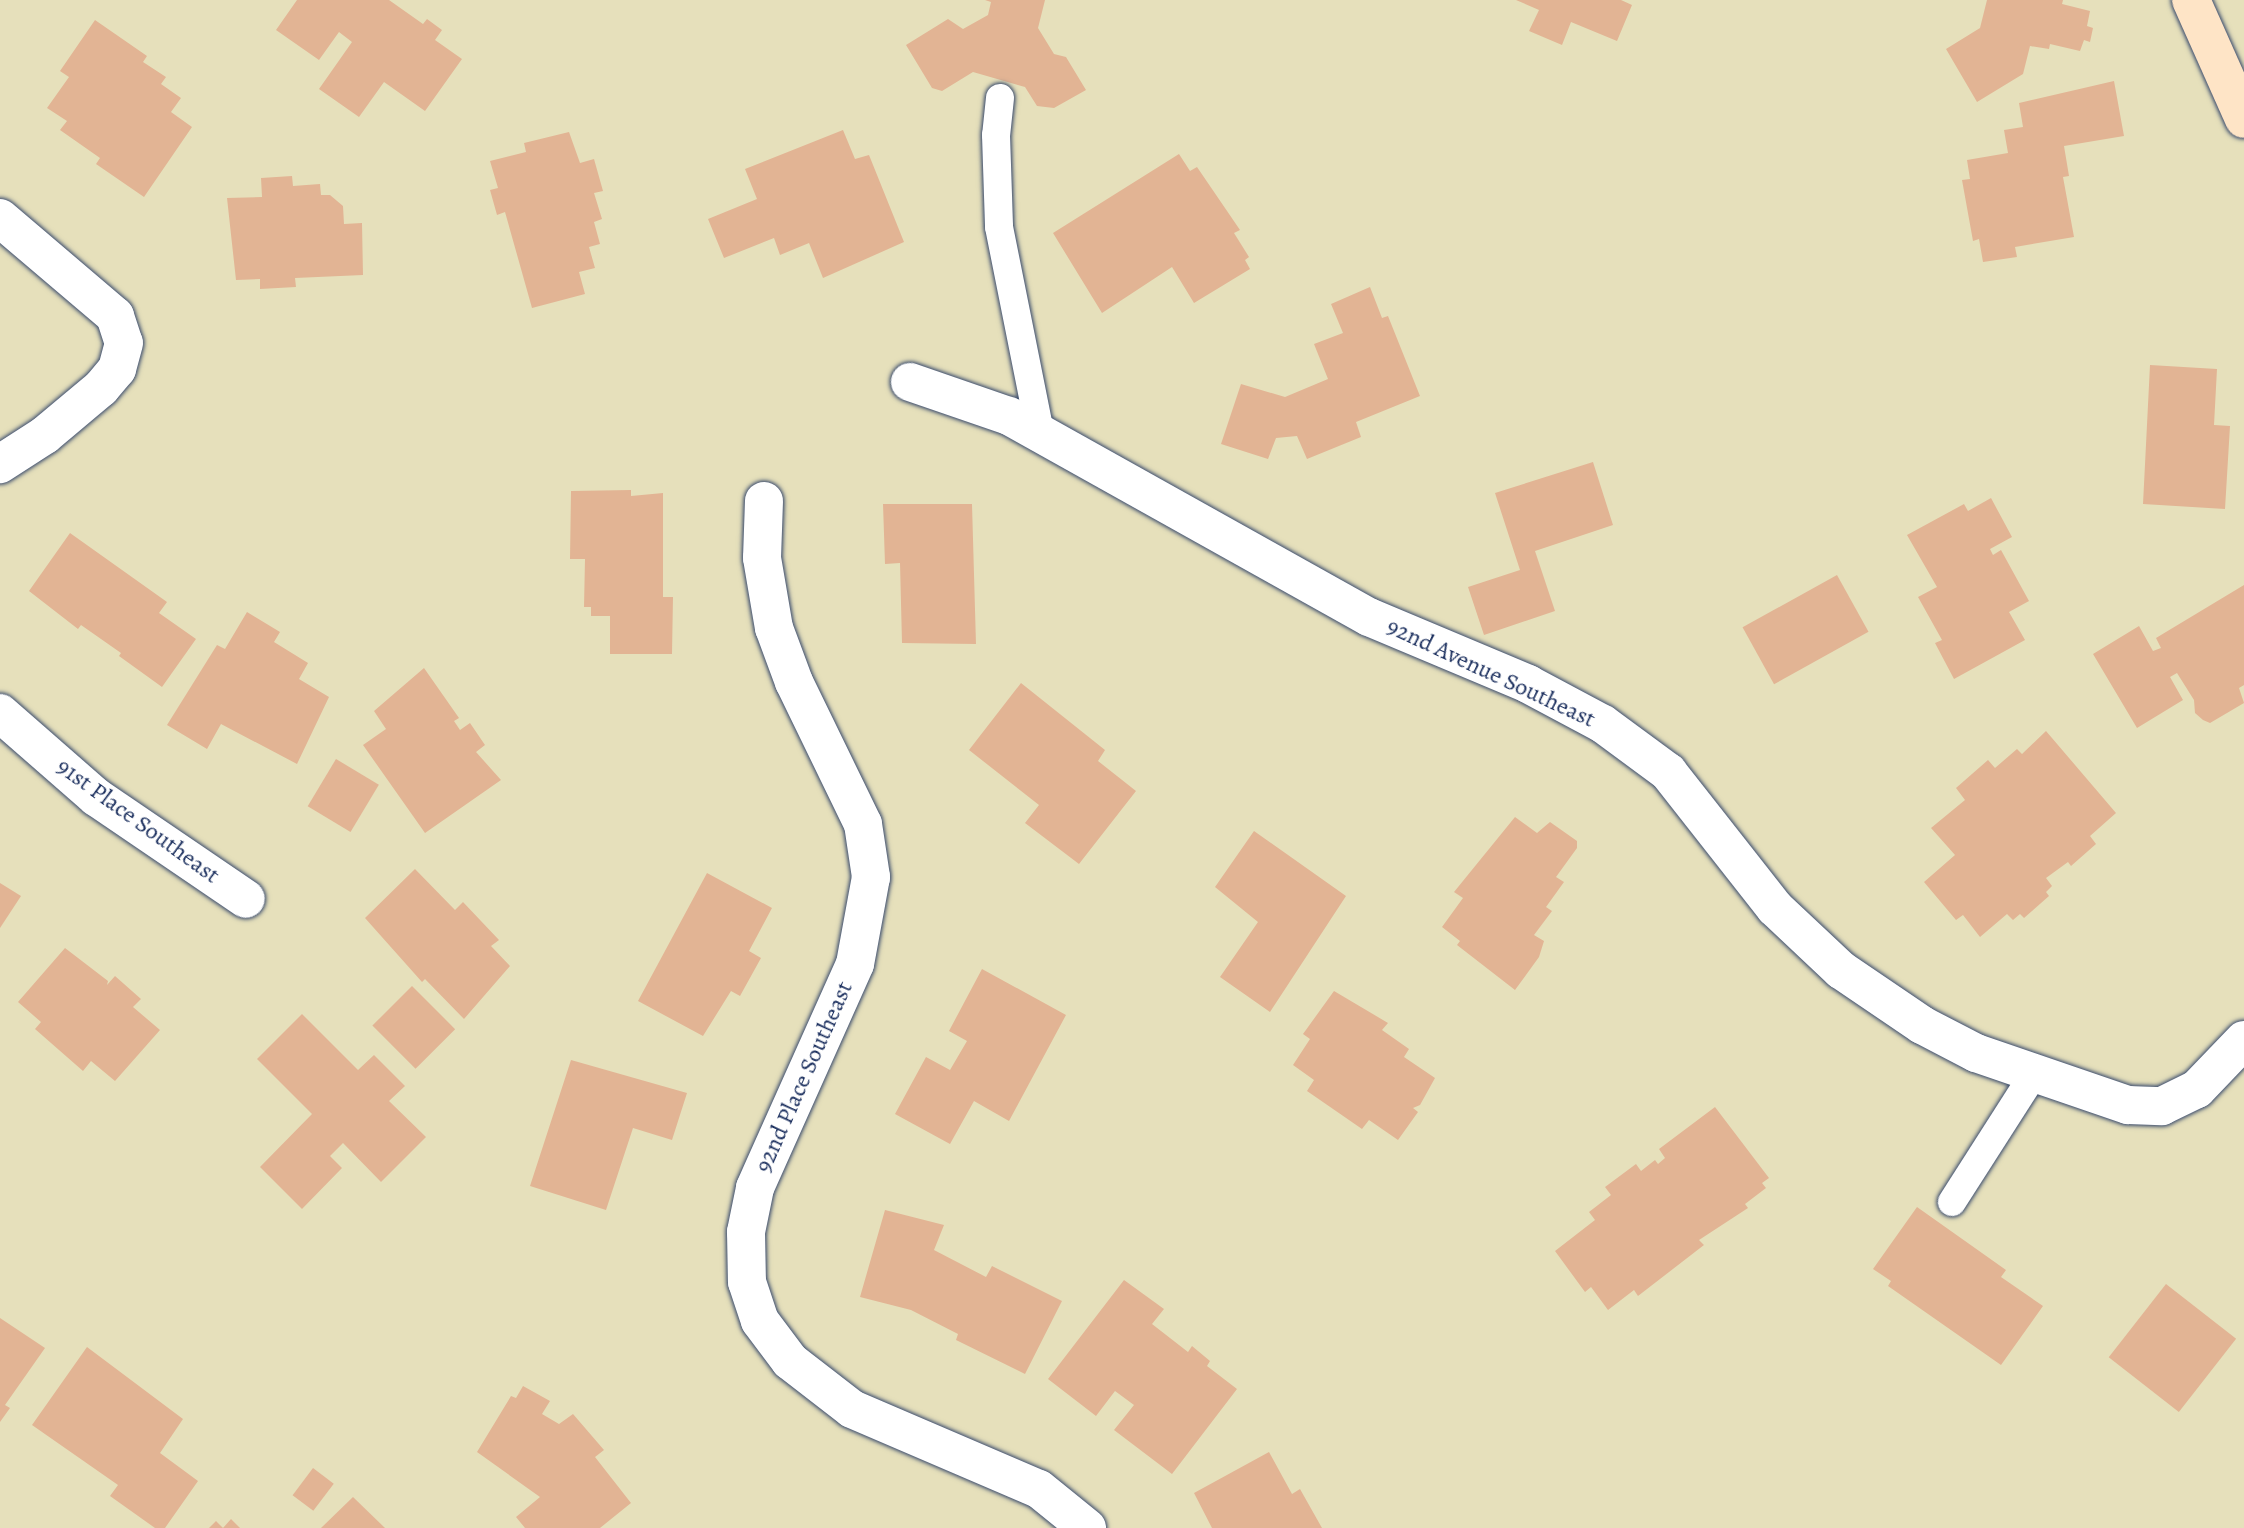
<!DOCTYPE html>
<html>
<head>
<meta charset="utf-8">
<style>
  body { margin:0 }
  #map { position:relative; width:2244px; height:1528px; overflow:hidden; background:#e6e0bb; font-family:Alegreya,serif }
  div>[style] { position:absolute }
  .building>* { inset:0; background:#e2b494; transform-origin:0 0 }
  .roads { filter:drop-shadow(0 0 2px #394a6c) drop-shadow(0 0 2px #394a6c) }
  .lane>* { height:28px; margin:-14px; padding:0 14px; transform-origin:14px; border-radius:14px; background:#fff }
  .street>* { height:38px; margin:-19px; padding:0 19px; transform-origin:19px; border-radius:19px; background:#fff }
  .secondary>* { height:38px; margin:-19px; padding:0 19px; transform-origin:19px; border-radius:19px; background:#fee4c6 }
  span { translate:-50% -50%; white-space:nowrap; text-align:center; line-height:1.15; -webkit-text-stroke:5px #fff; paint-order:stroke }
  .street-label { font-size:24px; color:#1b2f5e }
</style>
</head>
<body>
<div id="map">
  <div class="building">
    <div style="clip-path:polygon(297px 0,389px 0,423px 24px,427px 19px,442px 30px,435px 40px,462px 59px,425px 111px,384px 82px,359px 117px,319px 89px,352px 42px,339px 32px,319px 60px,276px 30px)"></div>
    <div style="clip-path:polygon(985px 0,1045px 0,1038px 28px,1054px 54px,1066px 57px,1086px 90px,1054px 108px,1037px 106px,1025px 87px,973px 72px,942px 91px,932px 88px,906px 45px,948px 19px,963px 29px,988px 15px,991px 2px)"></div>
    <div style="clip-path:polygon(1516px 0,1621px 0,1632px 5px,1617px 41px,1571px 22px,1562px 45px,1529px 31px,1539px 10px)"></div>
    <div style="clip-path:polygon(1987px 0,2063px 0,2062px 4px,2090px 11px,2087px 26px,2093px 28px,2090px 42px,2084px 40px,2080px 51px,2050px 44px,2049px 49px,2030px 46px,2023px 74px,1977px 102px,1946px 49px,1980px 28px)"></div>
    <div style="clip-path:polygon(95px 20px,147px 56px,143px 62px,166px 77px,161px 84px,181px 98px,171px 112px,192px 127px,144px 197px,96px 164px,100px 158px,60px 130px,67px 121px,47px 108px,69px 77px,60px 71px)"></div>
    <div style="clip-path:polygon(2114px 81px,2124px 136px,2064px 146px,2069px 176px,2063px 177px,2074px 237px,2015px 247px,2017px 257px,1983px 262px,1979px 239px,1973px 241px,1962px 180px,1970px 179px,1967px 160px,2008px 153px,2004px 130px,2023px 127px,2019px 103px)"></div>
    <div style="clip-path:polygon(843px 130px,855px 159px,869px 155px,904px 242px,823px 278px,809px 243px,780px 255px,774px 238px,724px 258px,708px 219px,757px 199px,745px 169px)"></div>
    <div style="clip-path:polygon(569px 132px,580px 163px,594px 159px,603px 191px,594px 193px,602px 219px,594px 222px,600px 244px,589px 247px,595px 268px,579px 272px,585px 294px,532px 308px,505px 212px,497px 215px,490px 190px,498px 188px,490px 161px,526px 152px,524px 143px)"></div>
    <div style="clip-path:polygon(1179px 154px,1190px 171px,1197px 167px,1240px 230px,1234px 233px,1249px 257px,1245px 260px,1250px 269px,1194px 303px,1172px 267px,1102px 313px,1053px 233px)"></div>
    <div style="clip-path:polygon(292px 176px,293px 186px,320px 184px,321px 195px,330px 195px,343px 206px,344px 224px,362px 223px,363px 275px,295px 278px,296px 287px,260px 289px,260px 279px,236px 280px,227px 198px,262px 197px,261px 178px)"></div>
    <div style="clip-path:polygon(1370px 287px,1382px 318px,1388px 316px,1420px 396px,1356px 422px,1361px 437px,1307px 459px,1297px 436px,1276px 438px,1268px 459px,1221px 444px,1241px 384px,1285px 397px,1328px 379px,1314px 344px,1343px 333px,1331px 304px)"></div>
    <div style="clip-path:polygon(2150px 365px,2217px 369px,2214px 425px,2230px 426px,2225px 509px,2143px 504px)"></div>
    <div style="clip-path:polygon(1593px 462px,1613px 525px,1535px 551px,1555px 611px,1484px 635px,1468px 587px,1520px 570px,1495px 493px)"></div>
    <div style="clip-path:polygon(631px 490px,631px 496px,663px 493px,663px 597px,673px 597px,672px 654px,610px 654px,610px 616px,591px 616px,591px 607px,584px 607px,585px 559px,570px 559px,571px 491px)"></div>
    <div style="clip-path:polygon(1991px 498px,2012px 537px,1990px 549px,1993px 555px,2001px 550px,2029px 601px,2009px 612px,2025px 640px,1954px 679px,1935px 643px,1942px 640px,1918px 597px,1937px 587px,1907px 535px,1964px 504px,1968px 511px)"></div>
    <div style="clip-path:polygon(883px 504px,972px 504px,976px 644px,902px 643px,900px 563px,885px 564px)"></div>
    <div style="clip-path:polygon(70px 533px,167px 602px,159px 613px,196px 639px,162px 687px,119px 656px,121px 653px,81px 625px,78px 629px,29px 591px)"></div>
    <div style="left:1837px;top:575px;width:65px;height:108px;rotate:61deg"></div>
    <div style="clip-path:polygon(2244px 585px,2244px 685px,2239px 688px,2244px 703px,2210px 723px,2203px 720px,2195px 713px,2194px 700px,2177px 673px,2170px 677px,2183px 700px,2137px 728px,2093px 654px,2139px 626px,2153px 651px,2161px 648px,2156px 638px)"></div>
    <div style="clip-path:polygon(247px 612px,280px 632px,274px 642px,308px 663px,299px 679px,329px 697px,297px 764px,221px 724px,207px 749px,167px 725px,217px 645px,225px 649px)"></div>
    <div style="clip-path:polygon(424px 668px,459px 718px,454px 721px,460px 730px,470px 723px,485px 745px,476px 752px,501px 780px,425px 833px,363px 745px,386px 729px,374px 711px)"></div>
    <div style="clip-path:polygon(1021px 683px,1105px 750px,1098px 761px,1136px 791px,1079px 864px,1025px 823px,1039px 805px,969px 750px)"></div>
    <div style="clip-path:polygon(2046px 731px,2116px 813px,2090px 836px,2096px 844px,2071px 866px,2068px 862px,2046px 878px,2052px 886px,2046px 892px,2049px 896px,2024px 918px,2020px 914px,2013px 920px,2007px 914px,1980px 937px,1963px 915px,1956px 920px,1924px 882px,1955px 855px,1931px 828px,1965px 800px,1956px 788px,1988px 760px,1995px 768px,2017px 749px,2022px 754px)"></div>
    <div style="left:336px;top:759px;width:50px;height:55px;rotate:31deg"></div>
    <div style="clip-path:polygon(1515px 817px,1537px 833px,1550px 822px,1577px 841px,1577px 848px,1556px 877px,1564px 882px,1546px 907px,1552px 911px,1534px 935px,1544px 941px,1539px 957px,1515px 990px,1457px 945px,1460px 941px,1442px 927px,1463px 898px,1454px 892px)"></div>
    <div style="clip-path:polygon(1254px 831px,1346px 896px,1270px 1012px,1220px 977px,1258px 922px,1215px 887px)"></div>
    <div style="clip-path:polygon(415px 869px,455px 910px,463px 902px,499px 940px,491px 946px,510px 966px,464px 1019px,425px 979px,422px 982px,365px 918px)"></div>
    <div style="clip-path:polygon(707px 873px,772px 908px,749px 951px,761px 958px,740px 996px,731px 991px,703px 1036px,638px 1001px)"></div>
    <div style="clip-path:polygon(0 883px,21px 896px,0 928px)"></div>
    <div style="clip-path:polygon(65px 948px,108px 981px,107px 985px,115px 976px,141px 999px,133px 1007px,160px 1030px,115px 1081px,91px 1061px,83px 1071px,35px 1029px,41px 1022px,18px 1002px)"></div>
    <div style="clip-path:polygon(982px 969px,1066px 1015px,1009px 1121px,974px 1101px,950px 1144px,895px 1114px,926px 1057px,950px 1070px,967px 1041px,949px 1031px)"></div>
    <div style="left:412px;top:986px;width:61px;height:56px;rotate:45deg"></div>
    <div style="clip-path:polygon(1334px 991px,1388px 1023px,1382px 1030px,1409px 1049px,1404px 1057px,1435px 1078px,1420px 1105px,1413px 1108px,1418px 1112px,1398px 1140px,1369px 1120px,1362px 1129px,1307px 1091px,1314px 1080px,1293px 1065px,1310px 1039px,1303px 1034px)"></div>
    <div style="clip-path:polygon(302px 1014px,358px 1070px,374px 1055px,405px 1086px,389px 1101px,426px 1137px,381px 1182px,343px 1143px,330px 1156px,342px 1168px,302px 1209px,260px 1167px,312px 1114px,257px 1059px)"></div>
    <div style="clip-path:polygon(571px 1060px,687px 1093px,672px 1140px,633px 1128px,606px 1210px,530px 1186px)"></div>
    <div style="clip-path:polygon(1715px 1107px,1769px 1178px,1762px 1183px,1766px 1188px,1745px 1204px,1748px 1208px,1699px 1240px,1704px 1245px,1638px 1296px,1634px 1290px,1608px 1310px,1591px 1287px,1585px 1292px,1555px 1251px,1595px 1220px,1589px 1212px,1611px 1195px,1605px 1187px,1636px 1164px,1641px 1171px,1655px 1160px,1658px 1164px,1665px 1158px,1659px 1149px)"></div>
    <div style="clip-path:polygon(1917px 1207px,2006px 1270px,2001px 1277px,2043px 1306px,2001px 1365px,1888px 1286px,1891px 1281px,1873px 1269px)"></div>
    <div style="clip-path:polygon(885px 1210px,944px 1225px,934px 1250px,986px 1277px,992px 1266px,1062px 1301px,1025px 1374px,956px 1340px,958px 1334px,911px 1310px,860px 1297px)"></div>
    <div style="clip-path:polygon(1124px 1280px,1164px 1309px,1152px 1324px,1188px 1352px,1192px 1346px,1210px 1361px,1207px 1366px,1237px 1389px,1172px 1474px,1114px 1430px,1134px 1405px,1115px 1391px,1096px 1416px,1048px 1379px)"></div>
    <div style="left:2166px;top:1284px;width:89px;height:93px;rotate:38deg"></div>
    <div style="clip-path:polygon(0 1318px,45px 1348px,5px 1405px,10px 1408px,0 1422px)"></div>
    <div style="clip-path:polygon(87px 1347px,183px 1419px,160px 1453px,198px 1481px,165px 1528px,155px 1528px,110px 1496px,118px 1485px,32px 1425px)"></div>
    <div style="clip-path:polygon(523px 1386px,550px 1401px,542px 1414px,559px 1424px,573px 1414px,604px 1450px,595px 1457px,631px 1503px,600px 1528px,525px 1528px,516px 1517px,540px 1497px,477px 1452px,511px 1396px,516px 1398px)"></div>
    <div style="clip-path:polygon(1269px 1452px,1292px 1494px,1300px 1489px,1322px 1528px,1212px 1528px,1194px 1493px)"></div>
    <div style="left:313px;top:1468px;width:26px;height:34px;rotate:37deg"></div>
    <div style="clip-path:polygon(353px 1497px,385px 1528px,321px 1528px)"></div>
    <div style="clip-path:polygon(231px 1519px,240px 1528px,209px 1528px,216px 1521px,223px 1528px)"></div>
  </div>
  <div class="roads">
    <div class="lane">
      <div style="left:1000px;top:98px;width:37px;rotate:96deg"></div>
      <div style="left:996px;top:135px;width:92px;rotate:88.1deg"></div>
      <div style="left:999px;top:227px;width:210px;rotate:78.7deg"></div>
      <div style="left:1952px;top:1202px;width:152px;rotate:-57.4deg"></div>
    </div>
    <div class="street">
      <div style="left:0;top:218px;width:151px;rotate:40.4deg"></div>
      <div style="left:115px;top:316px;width:28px;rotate:72deg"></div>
      <div style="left:124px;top:343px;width:27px;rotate:105deg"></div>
      <div style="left:117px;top:369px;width:25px;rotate:130deg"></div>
      <div style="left:101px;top:388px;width:73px;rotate:140deg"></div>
      <div style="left:45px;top:435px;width:54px;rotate:147.2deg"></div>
      <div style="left:910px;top:382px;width:105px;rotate:19deg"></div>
      <div style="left:1009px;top:416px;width:412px;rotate:29.2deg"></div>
      <div style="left:1369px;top:617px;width:173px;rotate:22.8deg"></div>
      <div style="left:1528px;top:684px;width:85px;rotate:28.1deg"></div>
      <div style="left:1603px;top:724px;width:81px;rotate:36.4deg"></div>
      <div style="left:1668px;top:772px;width:173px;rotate:51.8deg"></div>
      <div style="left:1775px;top:908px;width:91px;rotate:43.2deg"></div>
      <div style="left:1841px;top:970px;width:98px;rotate:34.2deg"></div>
      <div style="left:1922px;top:1025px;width:61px;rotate:27.4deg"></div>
      <div style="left:1976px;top:1053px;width:161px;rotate:18.9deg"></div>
      <div style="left:2128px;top:1105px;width:34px;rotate:2deg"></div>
      <div style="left:2162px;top:1106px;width:39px;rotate:-26deg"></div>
      <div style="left:2197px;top:1089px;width:68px;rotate:-46.2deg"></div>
      <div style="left:764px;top:501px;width:57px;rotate:92deg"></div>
      <div style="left:762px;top:558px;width:71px;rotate:80.3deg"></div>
      <div style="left:774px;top:628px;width:58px;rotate:69.7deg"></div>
      <div style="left:794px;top:682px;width:158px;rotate:64.1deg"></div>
      <div style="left:863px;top:824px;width:54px;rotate:81.4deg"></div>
      <div style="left:871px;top:877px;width:88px;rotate:100.4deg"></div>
      <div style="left:855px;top:964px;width:245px;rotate:114.1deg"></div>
      <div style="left:755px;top:1188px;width:45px;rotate:101.6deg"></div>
      <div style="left:746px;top:1232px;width:50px;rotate:88.9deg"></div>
      <div style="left:747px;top:1282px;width:41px;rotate:71.6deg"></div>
      <div style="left:760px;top:1321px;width:50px;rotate:53.1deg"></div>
      <div style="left:790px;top:1361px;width:78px;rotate:37.7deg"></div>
      <div style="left:852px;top:1409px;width:203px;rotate:23.2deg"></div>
      <div style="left:1039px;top:1489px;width:62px;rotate:39.1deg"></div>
      <div style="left:0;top:713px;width:128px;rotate:41.2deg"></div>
      <div style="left:96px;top:797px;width:181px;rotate:34.2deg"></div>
    </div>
    <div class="secondary">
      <div style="left:2191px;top:0;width:130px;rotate:66deg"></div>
    </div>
  </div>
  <div class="street-label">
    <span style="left:1491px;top:673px;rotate:25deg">92nd Avenue Southeast</span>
    <span style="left:138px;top:821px;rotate:36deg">91st Place Southeast</span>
    <span style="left:804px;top:1077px;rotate:-66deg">92nd Place Southeast</span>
  </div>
</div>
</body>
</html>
